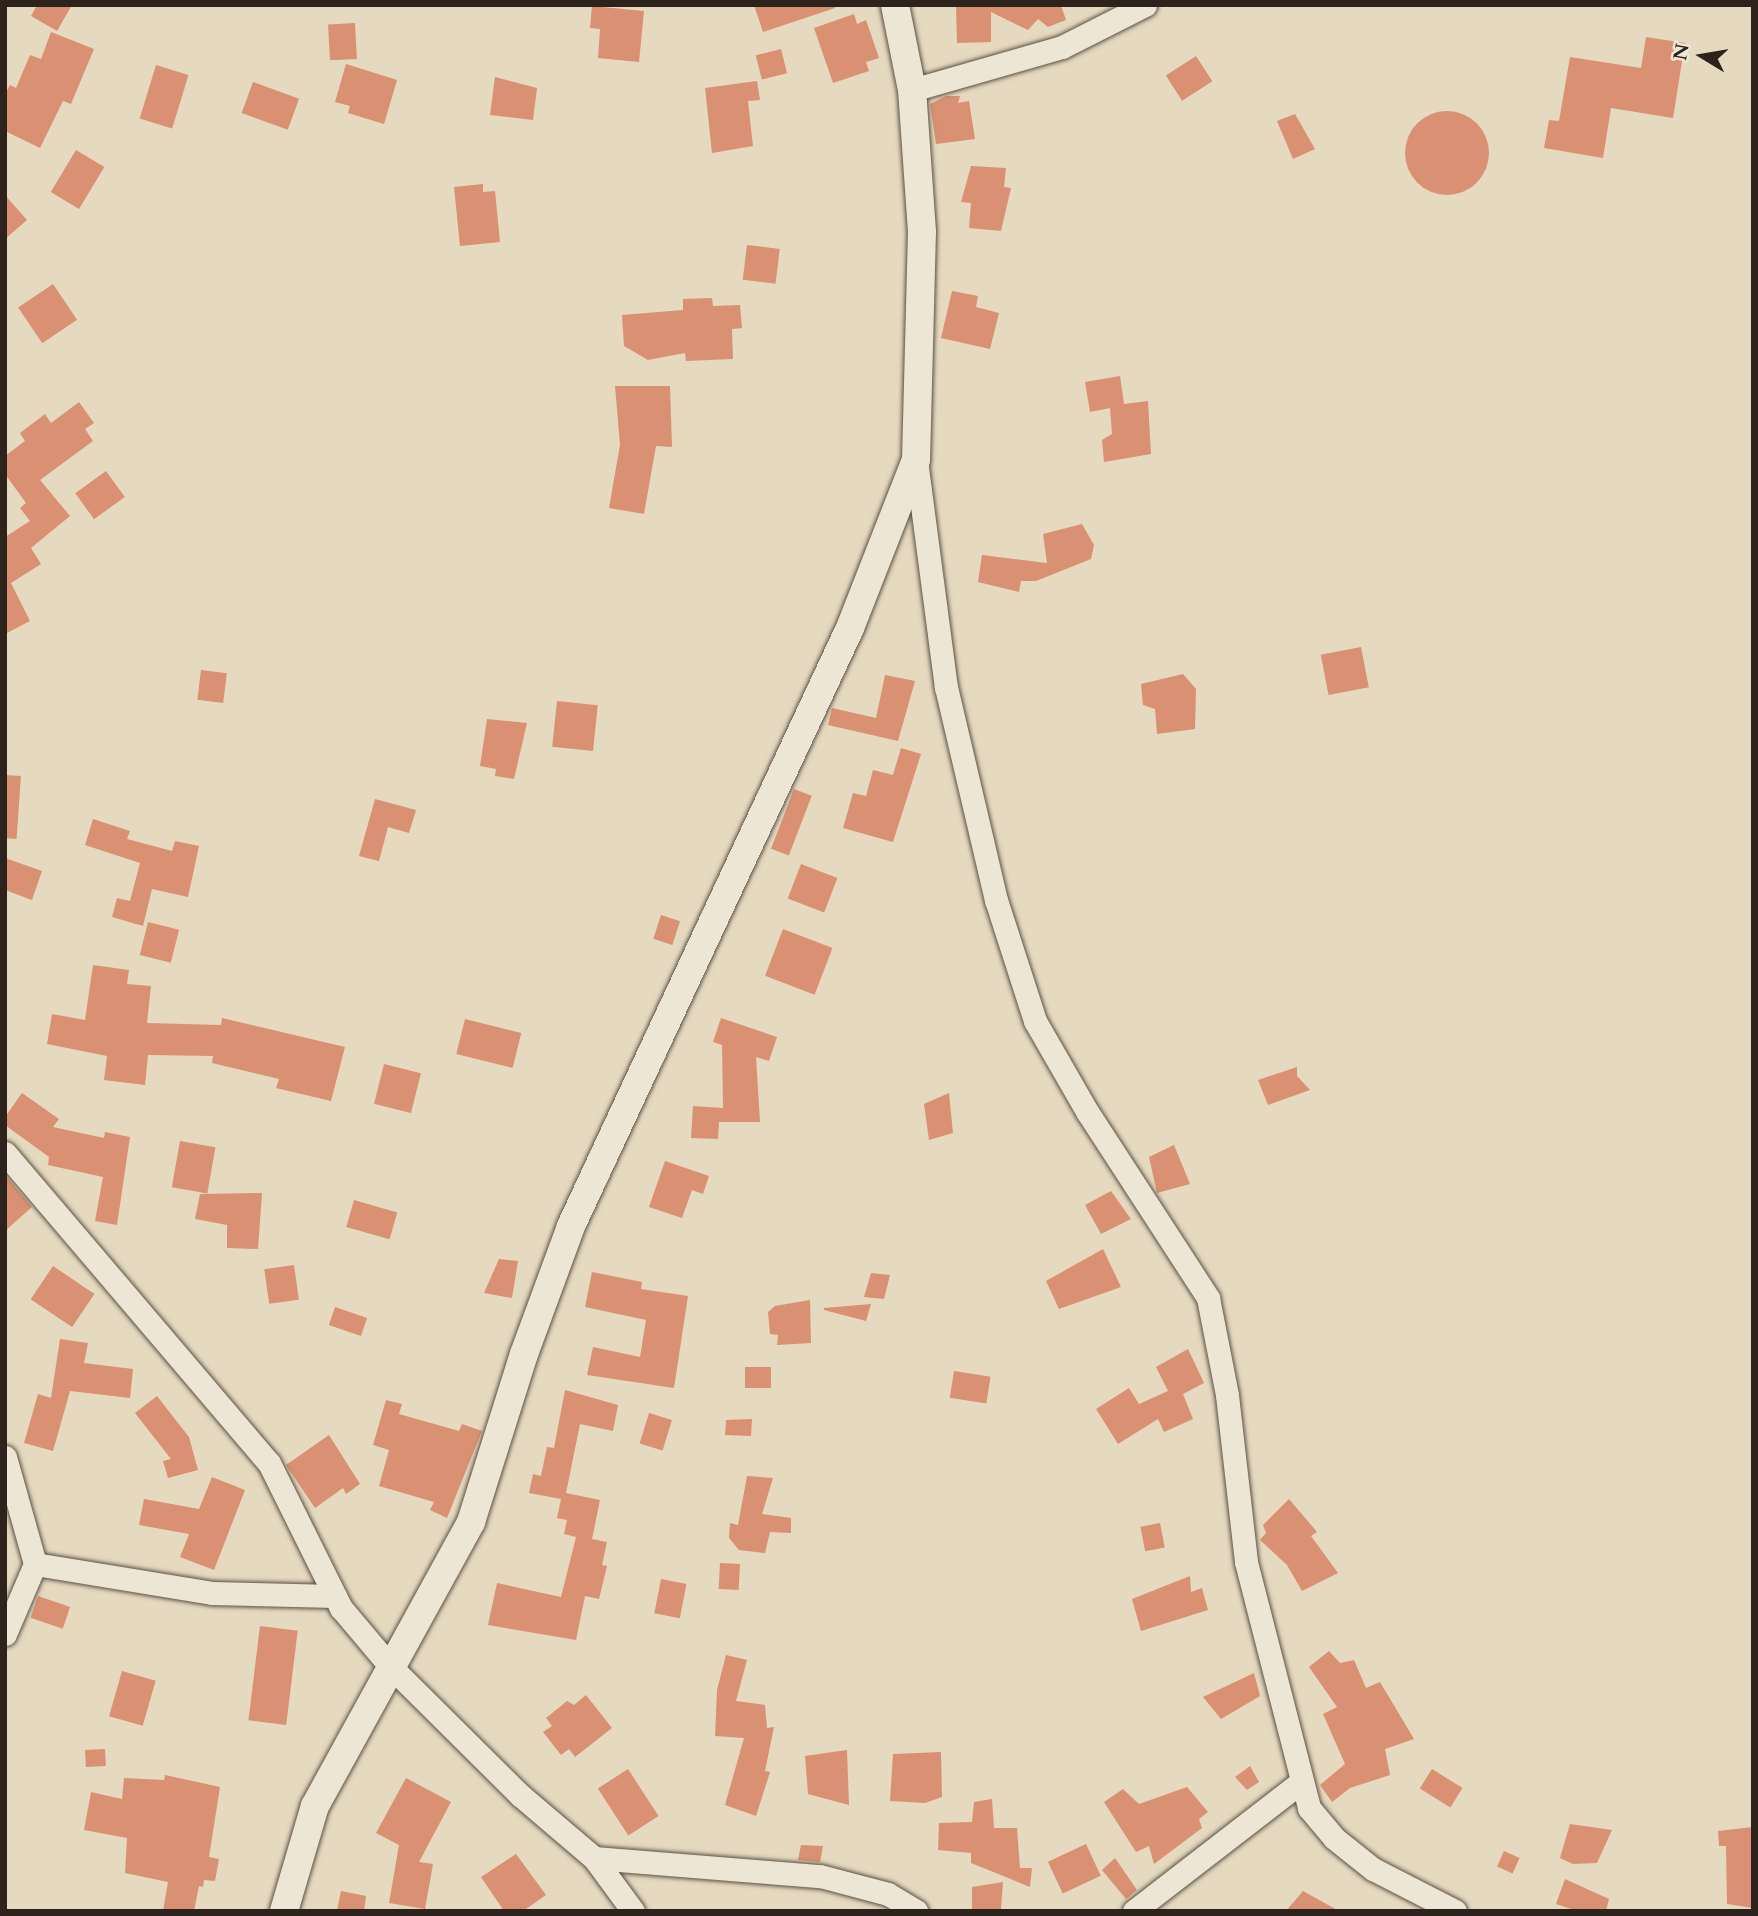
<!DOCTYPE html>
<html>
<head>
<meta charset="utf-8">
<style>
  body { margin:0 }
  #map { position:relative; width:1758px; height:1916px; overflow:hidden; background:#e5d9bf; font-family:Cardo,serif }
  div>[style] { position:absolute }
  .building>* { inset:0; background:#da9072; transform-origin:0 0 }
  .round { border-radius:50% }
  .roads { filter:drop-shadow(0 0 2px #5c5045) drop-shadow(0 0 2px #5c5045) }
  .minor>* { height:23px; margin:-11.5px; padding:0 11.5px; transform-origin:11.5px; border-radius:11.5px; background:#eee6d5 }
  .tertiary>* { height:28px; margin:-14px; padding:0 14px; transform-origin:14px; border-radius:14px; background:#eee6d5 }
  span { translate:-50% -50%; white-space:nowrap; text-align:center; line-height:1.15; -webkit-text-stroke:5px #eee6d5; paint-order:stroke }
  .frame { position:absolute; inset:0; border:7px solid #2e231c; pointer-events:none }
  .north { position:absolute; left:1667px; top:21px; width:70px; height:70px; -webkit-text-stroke:5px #eee6d5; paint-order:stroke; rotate:281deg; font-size:19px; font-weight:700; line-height:28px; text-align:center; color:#2e231c }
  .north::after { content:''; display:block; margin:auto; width:24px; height:32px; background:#2e231c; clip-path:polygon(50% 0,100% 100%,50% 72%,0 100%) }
</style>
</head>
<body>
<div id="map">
  <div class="building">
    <div style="clip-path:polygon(37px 5px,72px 5px,57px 31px,31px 16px)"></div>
    <div style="clip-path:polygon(754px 5px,835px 5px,835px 8px,763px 32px)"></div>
    <div style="clip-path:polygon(956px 5px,1061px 5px,1066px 20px,1048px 27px,1038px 19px,1028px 30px,991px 12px,991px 42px,957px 43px)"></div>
    <div style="clip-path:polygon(592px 6px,644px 11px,639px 62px,598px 58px,600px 29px,590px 28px)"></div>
    <div style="clip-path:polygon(854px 14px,857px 24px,866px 20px,879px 58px,866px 62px,869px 71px,833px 83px,814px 28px)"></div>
    <div style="left:355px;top:23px;width:36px;height:27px;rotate:87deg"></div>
    <div style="clip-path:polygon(51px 32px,94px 49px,71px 104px,63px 101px,40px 148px,5px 131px,5px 94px,10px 85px,16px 88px,30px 55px,41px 59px)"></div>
    <div style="clip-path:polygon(1646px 37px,1685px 43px,1673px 118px,1611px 108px,1603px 158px,1544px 148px,1549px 120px,1559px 121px,1570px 57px,1641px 68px)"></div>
    <div style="left:781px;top:49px;width:25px;height:26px;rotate:76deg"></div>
    <div style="left:1196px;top:56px;width:30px;height:36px;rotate:57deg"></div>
    <div style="clip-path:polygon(346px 64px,397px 80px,384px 124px,348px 113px,350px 106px,335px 102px)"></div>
    <div style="left:156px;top:65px;width:34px;height:56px;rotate:17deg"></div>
    <div style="clip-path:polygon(495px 77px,537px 88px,533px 120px,490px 115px)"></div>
    <div style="clip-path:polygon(757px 81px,760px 100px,748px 101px,753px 146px,712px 153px,705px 88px)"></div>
    <div style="left:253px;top:82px;width:49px;height:33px;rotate:20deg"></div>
    <div style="clip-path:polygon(946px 96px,960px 96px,958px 103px,969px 101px,975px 139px,936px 144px,930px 104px)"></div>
    <div class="round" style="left:1405px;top:111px;width:84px;height:84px"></div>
    <div style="clip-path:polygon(1295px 114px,1315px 149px,1293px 159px,1277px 121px)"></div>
    <div style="left:76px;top:150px;width:33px;height:49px;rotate:31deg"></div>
    <div style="clip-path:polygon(971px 166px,1006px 168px,1004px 187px,1011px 188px,1001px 231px,969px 228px,971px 203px,961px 202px)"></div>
    <div style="clip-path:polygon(483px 184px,483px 192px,495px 191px,500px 242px,460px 246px,454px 187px)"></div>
    <div style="clip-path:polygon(5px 195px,27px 220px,5px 239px)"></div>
    <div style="left:747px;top:245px;width:33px;height:35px;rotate:7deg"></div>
    <div style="left:53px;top:284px;width:43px;height:42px;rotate:56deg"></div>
    <div style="clip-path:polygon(952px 291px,978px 296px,976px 307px,999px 313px,990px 349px,941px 338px)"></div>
    <div style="clip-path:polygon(712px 298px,713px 306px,740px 305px,742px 328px,732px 329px,733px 359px,686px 361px,685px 353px,648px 360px,624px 346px,622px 315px,683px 310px,683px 299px)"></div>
    <div style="clip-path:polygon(1120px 376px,1124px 404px,1148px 401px,1151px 454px,1104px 462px,1102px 440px,1112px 434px,1110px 408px,1090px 412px,1085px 382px)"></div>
    <div style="clip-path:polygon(615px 386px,670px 386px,672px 447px,656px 446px,644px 514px,609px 508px,620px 445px)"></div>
    <div style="clip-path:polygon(79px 402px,94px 423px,85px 429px,93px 441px,40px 480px,70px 516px,31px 548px,41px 564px,11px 583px,30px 621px,5px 634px,5px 537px,30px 521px,20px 508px,26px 503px,5px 474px,5px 456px,25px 441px,20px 433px,45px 414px,51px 423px)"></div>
    <div style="left:106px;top:471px;width:32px;height:38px;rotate:54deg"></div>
    <div style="clip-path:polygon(1082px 524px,1094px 545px,1091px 559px,1036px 581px,1021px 581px,1019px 592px,978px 582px,982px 555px,1047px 563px,1043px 534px)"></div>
    <div style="left:1361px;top:647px;width:41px;height:41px;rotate:79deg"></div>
    <div style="left:201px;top:670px;width:26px;height:30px;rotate:7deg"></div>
    <div style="clip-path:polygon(1183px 674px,1196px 689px,1195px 729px,1157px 734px,1155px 709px,1143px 705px,1141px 684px)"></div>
    <div style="clip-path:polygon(885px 675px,915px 681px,898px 741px,828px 725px,832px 708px,876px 718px)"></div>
    <div style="left:557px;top:701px;width:41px;height:46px;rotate:6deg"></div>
    <div style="clip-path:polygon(487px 719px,527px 723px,514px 779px,495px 776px,496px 769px,480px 766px)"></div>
    <div style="clip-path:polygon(901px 748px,921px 754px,893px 842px,843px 828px,853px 793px,866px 796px,873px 770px,893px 775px)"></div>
    <div style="left:5px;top:775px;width:16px;height:63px;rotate:4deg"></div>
    <div style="left:794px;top:789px;width:19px;height:64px;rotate:21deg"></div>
    <div style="clip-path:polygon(375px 799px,416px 810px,409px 833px,388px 827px,379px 861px,359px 856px)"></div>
    <div style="clip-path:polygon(93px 819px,130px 831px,127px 839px,172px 851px,175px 841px,199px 846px,188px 897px,152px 889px,143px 926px,112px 917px,117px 898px,130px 901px,140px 863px,85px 845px)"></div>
    <div style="clip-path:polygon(5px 858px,42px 871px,32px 900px,5px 890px)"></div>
    <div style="left:801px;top:864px;width:39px;height:37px;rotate:21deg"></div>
    <div style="left:661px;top:915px;width:20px;height:25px;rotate:18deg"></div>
    <div style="left:148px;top:922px;width:32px;height:34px;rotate:14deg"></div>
    <div style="left:783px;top:929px;width:53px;height:50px;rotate:21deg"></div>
    <div style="clip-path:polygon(93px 965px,129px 970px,127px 984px,151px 986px,147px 1023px,221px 1025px,222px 1018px,345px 1047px,331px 1101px,276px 1088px,279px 1079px,212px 1063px,213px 1056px,148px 1055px,145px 1085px,104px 1080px,107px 1056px,47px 1044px,52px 1014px,85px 1020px)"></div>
    <div style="clip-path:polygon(721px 1018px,777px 1037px,769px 1061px,756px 1057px,760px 1122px,719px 1122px,718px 1139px,691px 1138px,693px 1106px,723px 1108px,722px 1045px,713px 1042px)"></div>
    <div style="left:465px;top:1019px;width:58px;height:36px;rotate:14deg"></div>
    <div style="left:384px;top:1064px;width:38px;height:41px;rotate:14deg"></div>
    <div style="clip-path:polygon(1297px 1067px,1297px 1076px,1310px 1090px,1268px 1105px,1258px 1080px)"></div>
    <div style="clip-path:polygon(22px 1093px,59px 1119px,53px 1127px,104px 1138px,105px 1132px,130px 1137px,117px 1225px,95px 1221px,103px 1177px,48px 1165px,49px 1157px,5px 1125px,5px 1117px)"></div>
    <div style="clip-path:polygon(949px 1093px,953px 1133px,929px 1140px,924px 1104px)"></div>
    <div style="left:180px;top:1141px;width:36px;height:47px;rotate:10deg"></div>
    <div style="clip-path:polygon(1174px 1145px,1190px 1184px,1157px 1193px,1149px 1157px)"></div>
    <div style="clip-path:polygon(665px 1161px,709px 1176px,703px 1194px,692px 1190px,682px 1218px,649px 1207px)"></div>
    <div style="clip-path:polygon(5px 1175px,32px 1207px,5px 1231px)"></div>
    <div style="clip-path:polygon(1111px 1191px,1131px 1219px,1101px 1234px,1085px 1205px)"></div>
    <div style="clip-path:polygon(262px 1193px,258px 1249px,227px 1248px,227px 1225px,195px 1219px,200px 1194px)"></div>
    <div style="left:354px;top:1200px;width:45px;height:28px;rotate:16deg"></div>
    <div style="clip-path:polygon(1103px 1249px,1121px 1287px,1059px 1309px,1046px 1281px)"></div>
    <div style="clip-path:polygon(499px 1259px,518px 1261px,512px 1298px,484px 1293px)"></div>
    <div style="left:294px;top:1265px;width:35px;height:30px;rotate:82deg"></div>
    <div style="left:53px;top:1266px;width:50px;height:40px;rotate:34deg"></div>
    <div style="clip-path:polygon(592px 1272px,642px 1282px,641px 1289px,688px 1296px,674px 1388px,587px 1375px,593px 1347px,640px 1357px,646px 1320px,585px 1307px)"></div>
    <div style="clip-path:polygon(871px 1273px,890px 1275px,884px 1299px,864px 1297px)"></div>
    <div style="clip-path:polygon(810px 1300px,811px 1343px,777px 1345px,778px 1335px,770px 1334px,768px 1312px,775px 1306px)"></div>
    <div style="clip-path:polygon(871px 1304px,866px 1321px,824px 1310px,824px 1308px)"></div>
    <div style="left:335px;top:1307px;width:34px;height:19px;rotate:19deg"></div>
    <div style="clip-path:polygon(60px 1339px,88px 1343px,84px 1363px,133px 1369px,130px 1398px,70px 1391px,53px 1451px,24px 1443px,38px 1394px,51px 1398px)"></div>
    <div style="clip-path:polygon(1188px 1349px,1204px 1383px,1183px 1394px,1193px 1419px,1164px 1432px,1158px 1419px,1118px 1444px,1096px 1409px,1129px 1388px,1139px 1404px,1168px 1391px,1156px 1367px)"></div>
    <div style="left:771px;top:1367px;width:21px;height:26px;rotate:90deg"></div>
    <div style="left:954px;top:1371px;width:37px;height:27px;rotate:9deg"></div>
    <div style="clip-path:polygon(565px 1390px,618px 1405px,613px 1431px,580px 1424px,566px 1493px,600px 1500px,592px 1539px,607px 1542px,602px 1565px,607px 1566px,599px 1599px,585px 1596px,576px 1640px,488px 1625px,497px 1583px,561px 1597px,576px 1537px,564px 1534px,567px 1520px,557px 1518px,561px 1499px,529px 1493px,533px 1474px,541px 1476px,547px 1447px,554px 1448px)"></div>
    <div style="clip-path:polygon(157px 1396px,189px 1437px,198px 1470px,168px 1478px,163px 1461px,171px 1459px,135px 1413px)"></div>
    <div style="clip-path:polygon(386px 1400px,402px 1404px,399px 1414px,459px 1431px,462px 1424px,482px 1431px,447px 1518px,430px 1510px,434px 1502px,379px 1486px,389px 1450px,373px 1445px)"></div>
    <div style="left:649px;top:1413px;width:24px;height:32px;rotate:17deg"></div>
    <div style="clip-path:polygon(752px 1419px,751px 1436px,725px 1435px,726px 1420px)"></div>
    <div style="clip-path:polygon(329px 1435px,360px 1484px,346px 1494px,343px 1488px,315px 1508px,286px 1465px)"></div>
    <div style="clip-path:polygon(747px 1476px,773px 1478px,762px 1514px,791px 1518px,791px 1533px,770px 1532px,765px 1553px,739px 1550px,729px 1538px,730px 1523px,738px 1525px)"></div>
    <div style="clip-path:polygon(212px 1477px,245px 1490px,214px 1570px,180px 1557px,189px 1534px,139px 1525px,144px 1499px,199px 1509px)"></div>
    <div style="clip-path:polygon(1289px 1499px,1317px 1532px,1311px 1536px,1338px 1573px,1302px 1591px,1287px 1565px,1260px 1540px,1266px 1533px,1263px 1525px)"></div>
    <div style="left:1160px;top:1523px;width:25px;height:20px;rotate:79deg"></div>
    <div style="left:720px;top:1563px;width:20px;height:26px;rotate:3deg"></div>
    <div style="clip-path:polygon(1190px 1576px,1191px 1592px,1202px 1588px,1208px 1610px,1141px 1631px,1132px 1599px)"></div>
    <div style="left:661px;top:1579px;width:26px;height:35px;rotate:11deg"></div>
    <div style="left:38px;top:1596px;width:34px;height:23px;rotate:19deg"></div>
    <div style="left:260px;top:1626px;width:38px;height:95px;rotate:7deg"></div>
    <div style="clip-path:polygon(1329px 1651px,1340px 1663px,1354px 1660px,1366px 1688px,1380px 1682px,1414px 1739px,1385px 1749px,1390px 1775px,1350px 1788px,1332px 1802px,1320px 1785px,1345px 1764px,1323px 1714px,1337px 1707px,1309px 1667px)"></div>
    <div style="clip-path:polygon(726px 1655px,747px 1660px,736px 1701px,765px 1705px,767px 1728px,774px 1727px,765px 1771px,770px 1772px,756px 1816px,725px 1805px,744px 1738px,715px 1736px,717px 1690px)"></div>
    <div style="left:122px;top:1671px;width:35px;height:47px;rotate:16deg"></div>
    <div style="clip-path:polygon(1254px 1673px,1260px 1696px,1221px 1719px,1203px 1697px)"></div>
    <div style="clip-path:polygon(586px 1695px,612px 1728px,575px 1757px,569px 1749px,561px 1755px,543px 1732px,552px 1726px,546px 1718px,567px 1701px,574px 1705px)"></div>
    <div style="left:105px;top:1749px;width:17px;height:20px;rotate:87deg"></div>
    <div style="clip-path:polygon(847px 1750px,849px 1805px,808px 1794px,805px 1756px)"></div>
    <div style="clip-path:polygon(941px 1752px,942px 1797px,925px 1803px,890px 1801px,893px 1754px)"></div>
    <div style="clip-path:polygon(1250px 1766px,1259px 1782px,1247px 1790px,1235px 1777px)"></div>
    <div style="left:628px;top:1769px;width:56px;height:36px;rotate:57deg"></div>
    <div style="left:1432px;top:1769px;width:36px;height:23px;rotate:32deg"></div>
    <div style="clip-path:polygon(165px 1775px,220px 1787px,209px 1857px,219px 1859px,215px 1881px,204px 1880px,203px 1887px,199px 1886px,194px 1911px,163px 1911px,168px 1882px,125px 1873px,127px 1838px,84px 1830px,91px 1792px,122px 1799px,124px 1778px,164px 1780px)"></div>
    <div style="clip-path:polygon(406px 1778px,451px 1802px,419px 1862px,433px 1864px,425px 1909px,389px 1903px,399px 1845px,376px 1833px)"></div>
    <div style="clip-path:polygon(1187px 1787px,1208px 1812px,1199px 1819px,1202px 1828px,1154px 1864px,1149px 1846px,1136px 1852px,1104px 1802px,1123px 1789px,1139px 1804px)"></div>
    <div style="clip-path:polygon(992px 1799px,994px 1828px,1017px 1828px,1020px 1868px,1032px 1868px,1030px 1887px,971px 1863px,971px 1853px,938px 1850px,939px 1823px,972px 1822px,974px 1802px)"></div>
    <div style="clip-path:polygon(1570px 1824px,1612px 1830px,1597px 1863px,1573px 1864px,1560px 1858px)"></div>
    <div style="clip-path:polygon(1753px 1827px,1753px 1908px,1727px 1904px,1726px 1846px,1719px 1846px,1718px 1831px)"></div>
    <div style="left:1086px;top:1844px;width:35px;height:42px;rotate:65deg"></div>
    <div style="clip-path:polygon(801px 1845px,823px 1846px,820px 1862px,798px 1860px)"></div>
    <div style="left:1504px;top:1851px;width:17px;height:17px;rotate:24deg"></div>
    <div style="clip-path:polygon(516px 1854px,546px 1895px,523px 1911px,504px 1911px,481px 1877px)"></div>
    <div style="clip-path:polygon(1115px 1858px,1137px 1890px,1126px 1899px,1102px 1870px)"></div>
    <div style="clip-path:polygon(1565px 1879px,1609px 1899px,1606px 1911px,1577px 1911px,1556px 1904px)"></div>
    <div style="clip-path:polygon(1003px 1882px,1001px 1909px,972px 1909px,972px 1887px)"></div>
    <div style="clip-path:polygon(341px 1891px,366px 1896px,364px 1911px,337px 1911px)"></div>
    <div style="clip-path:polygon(1303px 1891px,1339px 1911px,1286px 1911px)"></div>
  </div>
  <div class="roads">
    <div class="minor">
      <div style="left:912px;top:90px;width:156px;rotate:-16deg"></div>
      <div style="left:1062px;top:47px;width:93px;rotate:-26.8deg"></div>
      <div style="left:916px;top:460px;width:229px;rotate:82.5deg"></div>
      <div style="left:946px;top:687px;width:219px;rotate:76.8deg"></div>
      <div style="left:996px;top:900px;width:127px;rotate:72.1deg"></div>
      <div style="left:1035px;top:1021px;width:106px;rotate:60.1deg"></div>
      <div style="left:1088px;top:1113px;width:221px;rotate:57deg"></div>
      <div style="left:1208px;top:1298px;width:99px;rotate:78.9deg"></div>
      <div style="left:1227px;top:1395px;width:168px;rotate:83.5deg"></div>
      <div style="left:1246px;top:1562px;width:254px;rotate:75.6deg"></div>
      <div style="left:1309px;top:1808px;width:39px;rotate:50deg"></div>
      <div style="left:1334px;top:1838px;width:50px;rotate:38.5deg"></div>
      <div style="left:1373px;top:1869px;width:92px;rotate:27.1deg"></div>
      <div style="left:5px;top:1153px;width:407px;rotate:49.6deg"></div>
      <div style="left:269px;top:1463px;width:162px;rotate:63.6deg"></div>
      <div style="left:341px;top:1608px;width:75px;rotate:49.9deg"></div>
      <div style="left:389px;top:1665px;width:185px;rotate:44.8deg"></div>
      <div style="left:520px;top:1795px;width:97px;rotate:40.4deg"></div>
      <div style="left:594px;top:1858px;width:66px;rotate:53.7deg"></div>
      <div style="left:5px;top:1457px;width:111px;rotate:74.3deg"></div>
      <div style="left:35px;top:1564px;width:179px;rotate:9.3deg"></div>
      <div style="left:212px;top:1593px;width:123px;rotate:1.4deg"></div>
      <div style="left:5px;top:1634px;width:76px;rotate:-66.8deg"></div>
      <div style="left:594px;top:1858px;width:227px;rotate:4.6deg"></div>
      <div style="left:820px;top:1876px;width:70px;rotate:14.8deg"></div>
      <div style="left:888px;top:1894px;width:33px;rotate:31deg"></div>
      <div style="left:1134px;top:1911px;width:212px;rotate:-37.7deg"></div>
    </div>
    <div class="tertiary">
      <div style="left:284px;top:1911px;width:109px;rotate:-73.6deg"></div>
      <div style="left:315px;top:1806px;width:324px;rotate:-61.2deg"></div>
      <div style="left:471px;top:1522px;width:176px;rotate:-72.5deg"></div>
      <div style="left:524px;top:1354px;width:136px;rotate:-69.8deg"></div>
      <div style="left:571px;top:1226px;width:660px;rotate:-64.99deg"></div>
      <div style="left:850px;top:628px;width:180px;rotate:-68.6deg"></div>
      <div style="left:916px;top:460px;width:228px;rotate:-88.5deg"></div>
      <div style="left:922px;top:232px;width:142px;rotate:-94deg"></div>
      <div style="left:912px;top:90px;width:87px;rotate:-101.3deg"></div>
    </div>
  </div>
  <div class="frame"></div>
  <div class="north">N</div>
</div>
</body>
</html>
